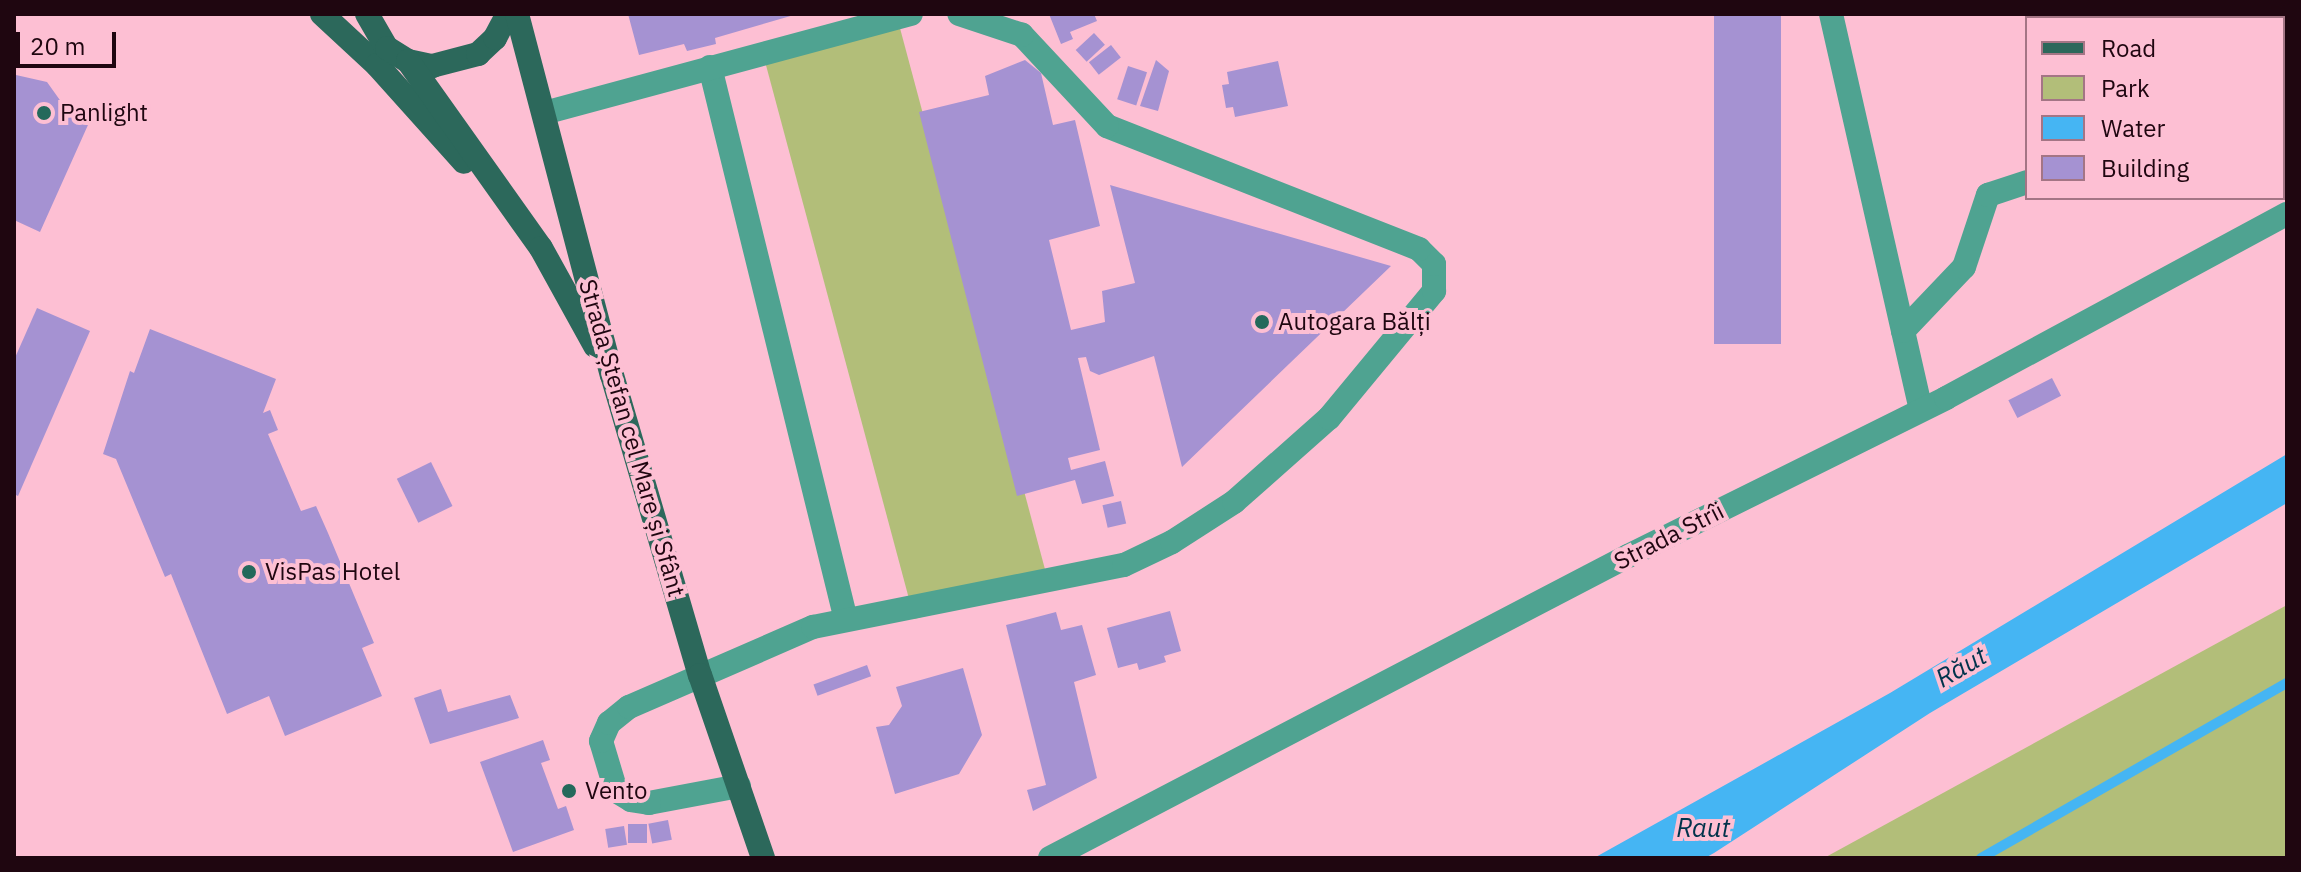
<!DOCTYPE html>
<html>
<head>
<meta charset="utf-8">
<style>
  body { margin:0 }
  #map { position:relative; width:2301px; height:872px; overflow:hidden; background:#fdbfd3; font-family:"IBM Plex Sans",sans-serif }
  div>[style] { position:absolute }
  .green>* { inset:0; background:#b2be79; transform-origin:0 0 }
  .water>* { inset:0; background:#45b5f3 }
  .stream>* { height:10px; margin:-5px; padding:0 5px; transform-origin:5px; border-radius:5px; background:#45b5f3 }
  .building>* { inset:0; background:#a592d2; transform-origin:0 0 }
  .minor>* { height:24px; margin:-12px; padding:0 12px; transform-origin:12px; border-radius:12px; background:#4fa391 }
  .major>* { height:24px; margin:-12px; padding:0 12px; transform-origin:12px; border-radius:12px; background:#2c685b }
  .dots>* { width:22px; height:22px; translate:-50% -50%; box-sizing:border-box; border:4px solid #fdbfd3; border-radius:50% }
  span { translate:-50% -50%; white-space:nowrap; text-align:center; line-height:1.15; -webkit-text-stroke:8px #fdbfd3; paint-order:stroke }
  .poi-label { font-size:24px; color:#1f0610 }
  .left { translate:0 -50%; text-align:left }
  .street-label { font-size:24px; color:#1f0610 }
  .water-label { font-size:26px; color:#01334b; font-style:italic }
  .frame { position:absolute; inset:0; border:16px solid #1f0610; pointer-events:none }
  .legend { position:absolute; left:2025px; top:16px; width:260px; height:184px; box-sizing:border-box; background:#fdbfd3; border:2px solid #a47585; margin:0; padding:10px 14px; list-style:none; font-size:24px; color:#1f0610 }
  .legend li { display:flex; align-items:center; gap:16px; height:40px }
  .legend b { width:40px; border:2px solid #a47585 }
  .scale { position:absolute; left:16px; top:32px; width:100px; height:36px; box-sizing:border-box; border:4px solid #1f0610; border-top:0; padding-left:10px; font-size:24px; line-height:28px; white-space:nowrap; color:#1f0610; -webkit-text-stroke:6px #fdbfd3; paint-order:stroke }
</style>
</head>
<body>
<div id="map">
  <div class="green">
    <div style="left:897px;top:17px;width:586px;height:139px;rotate:75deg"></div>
    <div style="clip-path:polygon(2287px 605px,2287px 858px,1824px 858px)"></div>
  </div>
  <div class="water">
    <div style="clip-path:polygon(2287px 454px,2287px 503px,1930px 713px,1714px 853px,1705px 858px,1594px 858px,1890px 693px)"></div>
  </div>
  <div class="stream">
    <div style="left:1981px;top:858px;width:353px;rotate:-29.8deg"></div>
  </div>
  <div class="building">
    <div style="clip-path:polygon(628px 14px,794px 14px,794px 15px,715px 38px,716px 44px,687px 51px,684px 44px,639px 55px)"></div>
    <div style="clip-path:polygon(1049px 14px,1094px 14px,1097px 21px,1070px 32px,1073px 39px,1061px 44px)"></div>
    <div style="left:1714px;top:14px;width:67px;height:330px"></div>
    <div style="clip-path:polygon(2142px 14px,2176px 14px,2140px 18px)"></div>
    <div style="left:1094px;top:33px;width:16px;height:25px;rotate:47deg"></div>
    <div style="left:1111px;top:45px;width:16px;height:28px;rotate:52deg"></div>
    <div style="clip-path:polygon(1025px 60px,1041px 73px,1053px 125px,1075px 120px,1100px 226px,1049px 240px,1071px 330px,1105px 322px,1102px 291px,1135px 283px,1110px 185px,1391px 266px,1182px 467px,1154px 356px,1099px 375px,1090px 371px,1086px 357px,1078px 358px,1100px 450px,1068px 458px,1071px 470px,1105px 461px,1114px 496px,1082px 504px,1075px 480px,1017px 496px,919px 112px,989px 95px,985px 76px)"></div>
    <div style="clip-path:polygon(1156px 60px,1169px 71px,1158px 111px,1140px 106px)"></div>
    <div style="clip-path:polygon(1278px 61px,1288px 106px,1235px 117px,1233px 107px,1226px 108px,1222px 85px,1229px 84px,1227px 72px)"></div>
    <div style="left:1128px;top:66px;width:20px;height:35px;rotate:18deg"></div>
    <div style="clip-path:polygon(16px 75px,47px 82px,62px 103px,92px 116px,40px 232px,14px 220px)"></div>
    <div style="clip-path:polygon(37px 308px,90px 331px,18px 496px,14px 494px,14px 360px)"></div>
    <div style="clip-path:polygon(150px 329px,276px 379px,263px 413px,270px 410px,278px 430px,268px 434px,301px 511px,316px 506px,328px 533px,374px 643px,362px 648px,382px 696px,285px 736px,269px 696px,227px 714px,171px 574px,165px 577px,116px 459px,103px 454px,130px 371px,134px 373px)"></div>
    <div style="left:2052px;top:378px;width:20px;height:49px;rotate:63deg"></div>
    <div style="left:431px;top:462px;width:49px;height:38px;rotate:64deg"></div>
    <div style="left:1121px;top:501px;width:23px;height:19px;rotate:77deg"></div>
    <div style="clip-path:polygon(1170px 611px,1181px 651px,1164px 656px,1166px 662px,1139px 670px,1137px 663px,1118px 668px,1107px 628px)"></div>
    <div style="clip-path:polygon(1056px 612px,1061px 630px,1082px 625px,1096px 675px,1074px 682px,1097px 778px,1033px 811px,1027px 790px,1046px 785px,1006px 625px)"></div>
    <div style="left:867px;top:665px;width:12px;height:57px;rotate:70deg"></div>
    <div style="clip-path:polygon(963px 668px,982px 735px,959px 774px,895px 794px,876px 727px,889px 725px,902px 706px,896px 687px)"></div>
    <div style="clip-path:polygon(441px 689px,448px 712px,510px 695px,519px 718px,430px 744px,414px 698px)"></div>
    <div style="clip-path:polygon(543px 740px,550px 760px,541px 763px,558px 809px,566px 806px,574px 830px,513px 852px,480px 762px)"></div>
    <div style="left:668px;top:820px;width:20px;height:20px;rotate:79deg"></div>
    <div style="left:628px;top:824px;width:19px;height:19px"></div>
    <div style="left:624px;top:826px;width:19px;height:19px;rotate:81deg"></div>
  </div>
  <div class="minor">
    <div style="left:1831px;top:14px;width:406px;rotate:77.2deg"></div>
    <div style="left:710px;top:67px;width:569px;rotate:76.18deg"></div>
    <div style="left:544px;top:113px;width:380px;rotate:-15.1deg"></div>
    <div style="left:1903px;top:331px;width:88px;rotate:-46.4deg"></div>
    <div style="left:1964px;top:267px;width:76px;rotate:-71.6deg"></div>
    <div style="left:1988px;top:195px;width:41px;rotate:-18.4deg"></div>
    <div style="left:739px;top:786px;width:92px;rotate:169.3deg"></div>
    <div style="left:649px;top:803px;width:18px;rotate:-171deg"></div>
    <div style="left:631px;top:800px;width:17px;rotate:-149deg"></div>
    <div style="left:616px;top:791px;width:52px;rotate:-106.7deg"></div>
    <div style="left:601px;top:741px;width:20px;rotate:-66deg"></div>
    <div style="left:609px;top:723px;width:26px;rotate:-39deg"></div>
    <div style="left:629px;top:707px;width:201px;rotate:-23.5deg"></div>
    <div style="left:813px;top:627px;width:317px;rotate:-11.3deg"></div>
    <div style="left:1124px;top:565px;width:53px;rotate:-25.6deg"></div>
    <div style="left:1172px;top:542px;width:74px;rotate:-32.8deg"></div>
    <div style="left:1234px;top:502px;width:127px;rotate:-41.5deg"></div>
    <div style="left:1329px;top:418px;width:165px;rotate:-50.4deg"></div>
    <div style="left:1434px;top:291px;width:27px;rotate:-90deg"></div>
    <div style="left:1434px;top:264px;width:21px;rotate:-135deg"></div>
    <div style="left:1419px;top:249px;width:335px;rotate:-158.5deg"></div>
    <div style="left:1107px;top:126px;width:125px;rotate:-133deg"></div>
    <div style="left:1022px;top:35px;width:66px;rotate:-161.6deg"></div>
    <div style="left:1050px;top:858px;width:652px;rotate:-27.59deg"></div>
    <div style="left:1628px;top:556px;width:355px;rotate:-26.4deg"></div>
    <div style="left:1946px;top:398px;width:387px;rotate:-28.4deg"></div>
  </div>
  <div class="major">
    <div style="left:322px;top:14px;width:75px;rotate:42.8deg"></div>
    <div style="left:377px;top:65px;width:130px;rotate:48.1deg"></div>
    <div style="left:367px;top:14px;width:39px;rotate:60deg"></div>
    <div style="left:387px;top:48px;width:25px;rotate:32deg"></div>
    <div style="left:408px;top:61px;width:25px;rotate:12deg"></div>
    <div style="left:432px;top:66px;width:48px;rotate:-14.6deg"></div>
    <div style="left:478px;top:54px;width:23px;rotate:-43deg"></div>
    <div style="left:495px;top:38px;width:27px;rotate:-62deg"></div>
    <div style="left:517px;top:14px;width:373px;rotate:75.3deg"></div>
    <div style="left:612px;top:375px;width:313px;rotate:73.7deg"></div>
    <div style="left:700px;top:675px;width:194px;rotate:71deg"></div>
    <div style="left:408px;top:61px;width:229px;rotate:54.6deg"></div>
    <div style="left:541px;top:248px;width:112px;rotate:61.1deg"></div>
  </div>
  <div class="dots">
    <div style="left:44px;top:113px;background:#24695b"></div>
    <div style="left:1262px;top:322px;background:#24695b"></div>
    <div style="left:249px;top:572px;background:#24695b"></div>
    <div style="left:569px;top:791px;background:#24695b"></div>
  </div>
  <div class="poi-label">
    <span class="left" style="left:60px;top:113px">Panlight</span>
    <span class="left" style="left:1278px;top:322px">Autogara Bălți</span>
    <span class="left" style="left:265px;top:572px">VisPas Hotel</span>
    <span class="left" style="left:585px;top:791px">Vento</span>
  </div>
  <div class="street-label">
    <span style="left:632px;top:438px;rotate:74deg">Strada Ștefan cel Mare și Sfânt</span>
    <span style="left:1669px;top:536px;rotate:-27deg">Strada Strîi</span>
  </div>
  <div class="water-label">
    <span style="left:1961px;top:667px;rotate:-30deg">Răut</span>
    <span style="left:1703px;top:828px">Raut</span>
  </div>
  <div class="frame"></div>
  <ul class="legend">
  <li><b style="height:10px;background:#2c685b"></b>Road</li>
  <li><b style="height:22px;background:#b2be79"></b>Park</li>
  <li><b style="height:22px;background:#45b5f3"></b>Water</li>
  <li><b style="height:22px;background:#a592d2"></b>Building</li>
  </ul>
  <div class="scale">20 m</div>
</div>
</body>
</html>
